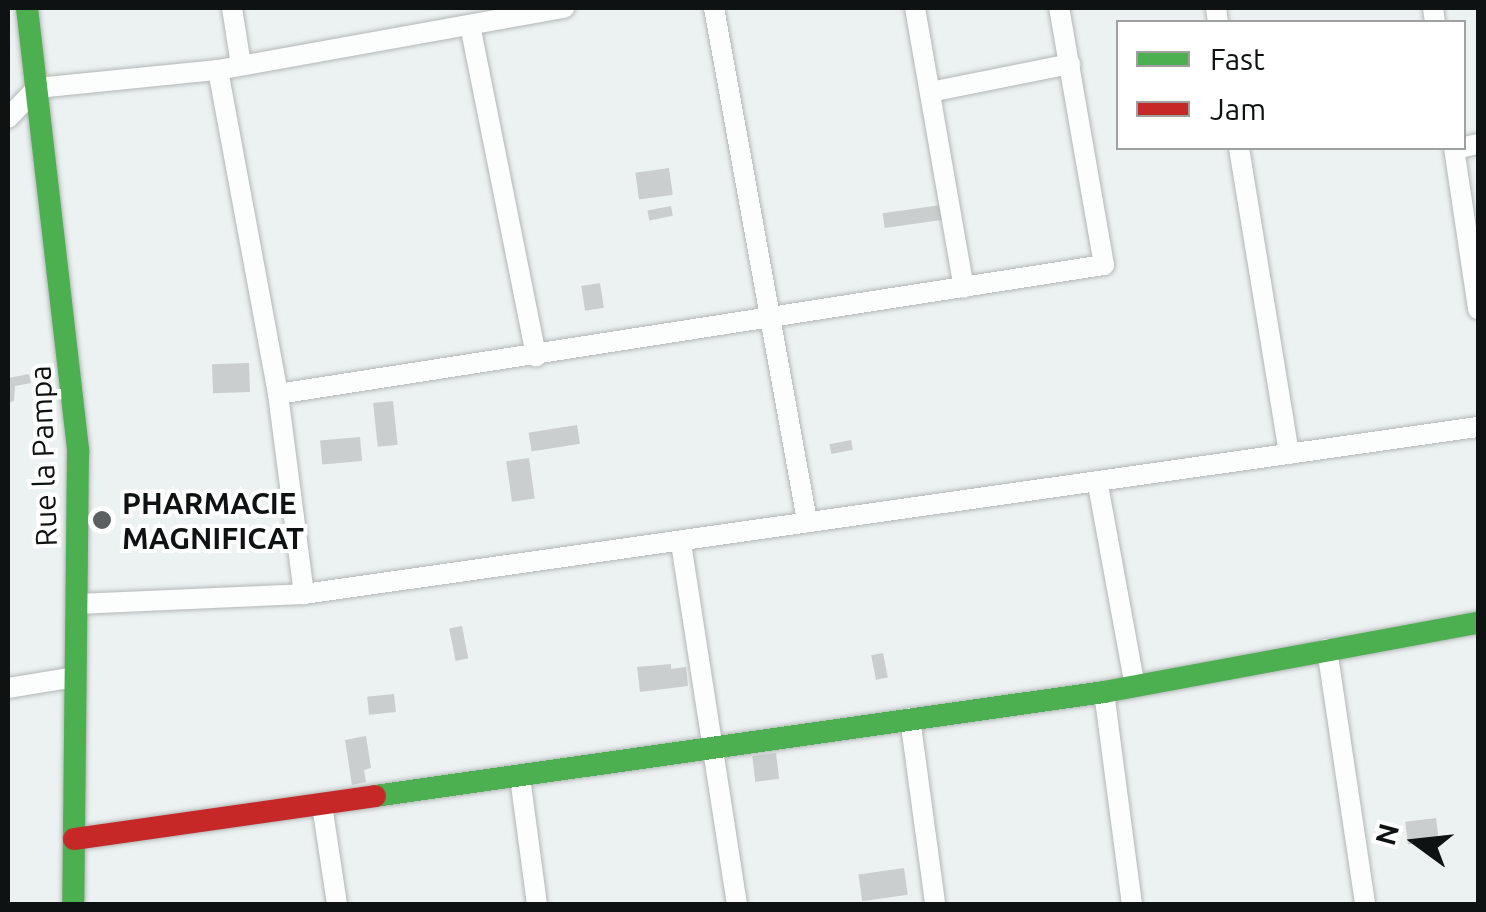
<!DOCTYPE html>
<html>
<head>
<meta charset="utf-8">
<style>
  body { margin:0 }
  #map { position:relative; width:1486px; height:912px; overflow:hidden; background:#ecf1f1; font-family:Ubuntu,sans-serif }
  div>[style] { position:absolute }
  .building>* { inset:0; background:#cacece; transform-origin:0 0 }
  .roads { filter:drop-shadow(0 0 2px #b2b7b6) drop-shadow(0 0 2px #b2b7b6) }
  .street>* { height:20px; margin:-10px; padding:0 10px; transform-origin:10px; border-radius:10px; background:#fcfdfd }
  .fast>* { height:22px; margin:-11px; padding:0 11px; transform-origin:11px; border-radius:11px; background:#4caf50 }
  .jam>* { height:22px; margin:-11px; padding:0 11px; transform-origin:11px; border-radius:11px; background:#c62828 }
  .dots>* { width:28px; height:28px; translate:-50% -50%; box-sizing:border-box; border:5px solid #fff; border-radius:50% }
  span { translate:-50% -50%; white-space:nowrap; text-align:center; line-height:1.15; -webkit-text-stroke:8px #fff; paint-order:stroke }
  .street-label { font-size:30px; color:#0e1212 }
  .poi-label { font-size:30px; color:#0e1212; font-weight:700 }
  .left { translate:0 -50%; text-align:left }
  .frame { position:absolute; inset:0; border:10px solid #0e1212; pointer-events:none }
  .legend { position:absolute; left:1116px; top:20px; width:350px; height:130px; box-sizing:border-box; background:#fff; border:2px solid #9fa0a0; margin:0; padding:12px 18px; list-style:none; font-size:30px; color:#0e1212 }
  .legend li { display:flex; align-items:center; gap:20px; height:50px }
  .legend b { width:50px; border:2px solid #9fa0a0 }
  .north { position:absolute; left:1366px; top:792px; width:100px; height:100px; -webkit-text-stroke:8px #fff; paint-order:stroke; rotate:285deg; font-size:28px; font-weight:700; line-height:40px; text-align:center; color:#0e1212 }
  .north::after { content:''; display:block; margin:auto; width:35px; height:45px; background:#0e1212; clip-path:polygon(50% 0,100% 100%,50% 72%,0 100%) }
</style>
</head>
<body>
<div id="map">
  <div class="building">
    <div style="left:669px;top:168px;width:27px;height:34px;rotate:82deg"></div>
    <div style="left:941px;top:205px;width:15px;height:59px;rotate:82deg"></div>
    <div style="left:671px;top:206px;width:10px;height:24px;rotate:79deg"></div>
    <div style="left:600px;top:283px;width:25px;height:19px;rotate:81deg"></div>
    <div style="left:249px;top:363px;width:29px;height:37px;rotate:88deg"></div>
    <div style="clip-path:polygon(29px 374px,31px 383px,15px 386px,14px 401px,8px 403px,8px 378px)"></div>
    <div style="left:393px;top:401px;width:44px;height:20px;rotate:84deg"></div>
    <div style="left:577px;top:425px;width:19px;height:49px;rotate:81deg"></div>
    <div style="left:360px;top:437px;width:24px;height:40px;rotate:85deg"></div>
    <div style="left:851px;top:440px;width:10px;height:22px;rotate:79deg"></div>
    <div style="left:529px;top:458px;width:41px;height:23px;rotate:82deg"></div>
    <div style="left:462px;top:626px;width:33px;height:13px;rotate:79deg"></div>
    <div style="left:883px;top:653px;width:25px;height:12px;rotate:79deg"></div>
    <div style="clip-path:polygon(671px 664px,671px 669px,686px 667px,688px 686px,640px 692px,637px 667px)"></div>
    <div style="left:394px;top:694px;width:18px;height:27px;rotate:84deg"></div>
    <div style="clip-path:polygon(366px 736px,371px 768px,364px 770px,366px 782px,352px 785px,345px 740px)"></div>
    <div style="left:776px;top:753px;width:26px;height:24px;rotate:83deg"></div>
    <div style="left:1436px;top:818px;width:23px;height:31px;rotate:83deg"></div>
    <div style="left:904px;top:868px;width:27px;height:46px;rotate:82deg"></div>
  </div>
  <div class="roads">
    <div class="street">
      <div style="left:232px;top:8px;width:58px;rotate:81deg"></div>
      <div style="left:714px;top:8px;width:521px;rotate:79.72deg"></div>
      <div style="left:915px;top:8px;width:284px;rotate:80.1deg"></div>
      <div style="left:1216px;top:8px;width:14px;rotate:82deg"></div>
      <div style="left:1433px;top:8px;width:14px;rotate:82deg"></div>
      <div style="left:470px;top:25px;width:338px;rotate:78.7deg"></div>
      <div style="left:218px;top:70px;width:330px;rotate:79.5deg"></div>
      <div style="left:278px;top:394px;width:202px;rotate:82.6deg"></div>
      <div style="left:930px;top:92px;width:143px;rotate:-11.3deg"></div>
      <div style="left:8px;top:118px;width:42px;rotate:-46deg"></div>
      <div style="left:37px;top:88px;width:182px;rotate:-5.7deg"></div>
      <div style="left:218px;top:70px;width:352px;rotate:-10.2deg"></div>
      <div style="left:1464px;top:147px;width:14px;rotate:-12deg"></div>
      <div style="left:1239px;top:148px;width:310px;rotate:80.7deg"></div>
      <div style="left:1454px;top:148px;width:163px;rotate:81.5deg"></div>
      <div style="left:278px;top:394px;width:836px;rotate:-8.88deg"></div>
      <div style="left:1104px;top:265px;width:261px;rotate:-99.9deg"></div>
      <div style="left:1098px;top:485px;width:200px;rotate:79.6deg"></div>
      <div style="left:681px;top:543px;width:365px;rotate:81.2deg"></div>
      <div style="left:76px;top:604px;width:228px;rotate:-2.5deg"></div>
      <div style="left:304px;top:594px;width:1186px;rotate:-8.1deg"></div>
      <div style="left:1327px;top:649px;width:258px;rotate:81.5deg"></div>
      <div style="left:8px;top:688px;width:68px;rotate:-9.3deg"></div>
      <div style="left:1104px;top:692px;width:214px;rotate:82.5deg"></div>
      <div style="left:910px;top:718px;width:188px;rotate:82.3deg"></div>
      <div style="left:520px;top:777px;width:128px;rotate:82.4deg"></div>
      <div style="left:322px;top:805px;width:100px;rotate:81.4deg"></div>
    </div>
    <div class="fast">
      <div style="left:27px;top:8px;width:446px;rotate:83.4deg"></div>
      <div style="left:78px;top:451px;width:453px;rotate:90.6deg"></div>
      <div style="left:375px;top:796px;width:736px;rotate:-8.12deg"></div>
      <div style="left:1104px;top:692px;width:380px;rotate:-10.5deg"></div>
    </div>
    <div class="jam">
      <div style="left:74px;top:839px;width:304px;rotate:-8.1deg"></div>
    </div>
  </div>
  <div class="dots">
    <div style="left:102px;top:520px;background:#5c6060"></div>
  </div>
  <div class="street-label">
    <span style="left:43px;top:456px;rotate:-92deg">Rue la Pampa</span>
  </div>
  <div class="poi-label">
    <span class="left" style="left:122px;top:520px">PHARMACIE<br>MAGNIFICAT</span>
  </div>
  <div class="frame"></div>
  <ul class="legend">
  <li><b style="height:12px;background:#4caf50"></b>Fast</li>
  <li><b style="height:12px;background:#c62828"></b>Jam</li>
  </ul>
  <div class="north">N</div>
</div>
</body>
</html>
